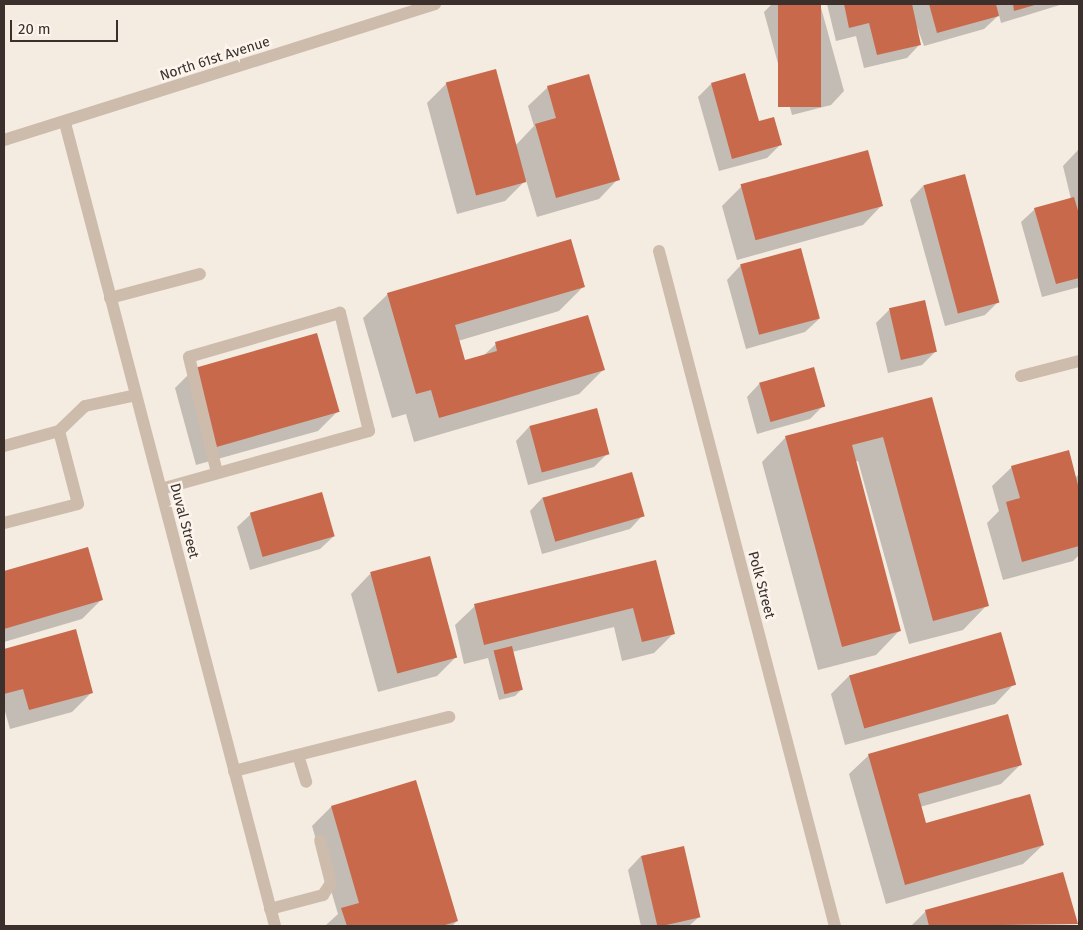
<!DOCTYPE html>
<html>
<head>
<meta charset="utf-8">
<style>
  body { margin:0 }
  #map { position:relative; width:1083px; height:930px; overflow:hidden; background:#f4ebe1; font-family:"Fira Sans",sans-serif }
  div>[style] { position:absolute }
  .shadow>* { inset:0; background:#0003 }
  .building>* { inset:0; background:#c8694b; transform-origin:0 0 }
  .service>* { height:12px; margin:-6px; padding:0 6px; transform-origin:6px; border-radius:6px; background:#cdbbac }
  .minor>* { height:12px; margin:-6px; padding:0 6px; transform-origin:6px; border-radius:6px; background:#cdbbac }
  span { translate:-50% -50%; white-space:nowrap; text-align:center; line-height:1.15; -webkit-text-stroke:5px #fbf5ee; paint-order:stroke }
  .street-label { font-size:14px; color:#3b302b }
  .frame { position:absolute; inset:0; border:5px solid #3b302b; pointer-events:none }
  .scale { position:absolute; left:10px; top:20px; width:108px; height:22px; box-sizing:border-box; border:2px solid #3b302b; border-top:0; padding-left:6px; font-size:15px; line-height:18px; white-space:nowrap; color:#3b302b; -webkit-text-stroke:4px #fbf5ee; paint-order:stroke }
</style>
</head>
<body>
<div id="map">
  <div class="shadow">
    <div style="clip-path:polygon(772px 4px,820px 4px,844px 91px,831px 105px,792px 115px,764px 12px)"></div>
    <div style="clip-path:polygon(827px 4px,1063px 4px,1001px 23px,999px 15px,984px 29px,924px 46px,912px 13px,920px 44px,907px 58px,864px 68px,856px 36px,836px 41px)"></div>
    <div style="clip-path:polygon(447px 83px,515px 146px,534px 126px,528px 106px,548px 87px,618px 179px,599px 199px,537px 217px,526px 180px,505px 201px,457px 214px,427px 103px)"></div>
    <div style="clip-path:polygon(711px 84px,781px 144px,767px 158px,719px 171px,698px 97px)"></div>
    <div style="clip-path:polygon(1079px 149px,1079px 287px,1042px 297px,1021px 222px,1035px 209px,1071px 199px,1063px 166px)"></div>
    <div style="clip-path:polygon(964px 175px,998px 302px,985px 315px,945px 326px,910px 200px,923px 186px)"></div>
    <div style="clip-path:polygon(741px 187px,882px 205px,863px 225px,737px 260px,722px 206px)"></div>
    <div style="clip-path:polygon(800px 250px,819px 319px,805px 332px,746px 349px,727px 280px,740px 266px)"></div>
    <div style="clip-path:polygon(583px 287px,559px 311px,458px 341px,464px 362px,483px 356px,496px 344px,603px 370px,579px 394px,414px 442px,406px 414px,392px 418px,363px 318px,388px 294px)"></div>
    <div style="clip-path:polygon(889px 310px,936px 351px,922px 365px,888px 373px,876px 323px)"></div>
    <div style="clip-path:polygon(194px 369px,337px 412px,318px 431px,196px 465px,175px 388px)"></div>
    <div style="clip-path:polygon(760px 383px,824px 405px,810px 419px,757px 434px,747px 397px)"></div>
    <div style="clip-path:polygon(931px 398px,987px 605px,963px 630px,909px 644px,858px 461px,855px 462px,900px 630px,876px 655px,818px 670px,762px 462px,786px 437px)"></div>
    <div style="clip-path:polygon(529px 427px,607px 454px,594px 467px,528px 485px,516px 441px)"></div>
    <div style="clip-path:polygon(1012px 467px,1075px 478px,1079px 474px,1079px 555px,1073px 561px,1003px 580px,987px 523px,999px 511px,992px 486px)"></div>
    <div style="clip-path:polygon(543px 497px,643px 515px,630px 529px,542px 554px,530px 511px)"></div>
    <div style="clip-path:polygon(251px 514px,334px 536px,320px 549px,250px 570px,237px 527px)"></div>
    <div style="clip-path:polygon(87px 548px,102px 599px,82px 619px,4px 642px,4px 573px)"></div>
    <div style="clip-path:polygon(655px 561px,673px 634px,654px 653px,622px 661px,614px 627px,512px 652px,522px 689px,515px 696px,499px 700px,488px 658px,464px 664px,455px 625px,475px 606px)"></div>
    <div style="clip-path:polygon(370px 574px,456px 657px,437px 676px,378px 692px,351px 594px)"></div>
    <div style="clip-path:polygon(75px 631px,92px 692px,72px 712px,10px 729px,4px 708px,4px 650px)"></div>
    <div style="clip-path:polygon(850px 675px,1014px 684px,995px 704px,845px 745px,831px 694px)"></div>
    <div style="clip-path:polygon(869px 755px,1021px 764px,1001px 784px,920px 807px,925px 825px,1043px 845px,1023px 864px,886px 904px,849px 774px)"></div>
    <div style="clip-path:polygon(416px 782px,457px 921px,452px 926px,325px 926px,338px 914px,312px 826px,331px 807px)"></div>
    <div style="clip-path:polygon(683px 847px,699px 917px,689px 926px,641px 926px,628px 870px,641px 856px)"></div>
    <div style="clip-path:polygon(926px 911px,1077px 924px,911px 926px)"></div>
  </div>
  <div class="building">
    <div style="left:778px;top:4px;width:43px;height:103px"></div>
    <div style="clip-path:polygon(844px 4px,912px 4px,921px 45px,877px 55px,869px 23px,849px 28px)"></div>
    <div style="clip-path:polygon(929px 4px,996px 4px,999px 16px,937px 33px)"></div>
    <div style="clip-path:polygon(1013px 4px,1038px 4px,1014px 11px)"></div>
    <div style="left:496px;top:69px;width:117px;height:52px;rotate:75deg"></div>
    <div style="clip-path:polygon(745px 73px,759px 121px,774px 117px,782px 145px,732px 159px,711px 83px)"></div>
    <div style="clip-path:polygon(589px 74px,620px 180px,556px 198px,535px 124px,556px 118px,547px 86px)"></div>
    <div style="left:868px;top:150px;width:58px;height:132px;rotate:75deg"></div>
    <div style="left:965px;top:174px;width:133px;height:43px;rotate:75deg"></div>
    <div style="clip-path:polygon(1074px 197px,1079px 214px,1079px 278px,1056px 284px,1034px 208px)"></div>
    <div style="clip-path:polygon(571px 239px,585px 287px,455px 325px,465px 360px,497px 351px,495px 342px,588px 315px,605px 370px,439px 418px,431px 390px,416px 394px,387px 293px)"></div>
    <div style="left:801px;top:248px;width:73px;height:63px;rotate:75deg"></div>
    <div style="left:925px;top:300px;width:53px;height:37px;rotate:77deg"></div>
    <div style="left:317px;top:333px;width:82px;height:128px;rotate:74deg"></div>
    <div style="left:814px;top:367px;width:41px;height:57px;rotate:74deg"></div>
    <div style="clip-path:polygon(932px 397px,989px 606px,933px 621px,883px 437px,852px 445px,901px 631px,842px 647px,785px 436px)"></div>
    <div style="left:597px;top:408px;width:48px;height:70px;rotate:75deg"></div>
    <div style="clip-path:polygon(1069px 450px,1079px 489px,1079px 546px,1022px 562px,1006px 502px,1020px 498px,1011px 466px)"></div>
    <div style="left:632px;top:472px;width:46px;height:93px;rotate:74deg"></div>
    <div style="left:322px;top:492px;width:46px;height:75px;rotate:74deg"></div>
    <div style="clip-path:polygon(88px 547px,103px 600px,4px 629px,4px 571px)"></div>
    <div style="left:430px;top:556px;width:105px;height:62px;rotate:75deg"></div>
    <div style="clip-path:polygon(656px 560px,675px 634px,642px 642px,633px 608px,484px 645px,474px 604px)"></div>
    <div style="clip-path:polygon(76px 629px,93px 693px,29px 710px,23px 689px,4px 694px,4px 649px)"></div>
    <div style="left:1001px;top:632px;width:55px;height:158px;rotate:74deg"></div>
    <div style="left:512px;top:646px;width:45px;height:19px;rotate:76deg"></div>
    <div style="clip-path:polygon(1008px 714px,1022px 765px,918px 794px,926px 823px,1030px 794px,1044px 845px,905px 885px,868px 754px)"></div>
    <div style="clip-path:polygon(416px 780px,458px 921px,442px 926px,347px 926px,341px 908px,359px 903px,331px 806px)"></div>
    <div style="left:684px;top:846px;width:73px;height:44px;rotate:77deg"></div>
    <div style="clip-path:polygon(1063px 872px,1078px 924px,929px 926px,925px 910px)"></div>
  </div>
  <div class="service">
    <div style="left:110px;top:298px;width:93px;rotate:-14.9deg"></div>
    <div style="left:59px;top:431px;width:36px;rotate:-44deg"></div>
    <div style="left:85px;top:406px;width:52px;rotate:-12.2deg"></div>
    <div style="left:4px;top:446px;width:57px;rotate:-15.3deg"></div>
    <div style="left:59px;top:431px;width:75px;rotate:75.4deg"></div>
    <div style="left:78px;top:504px;width:76px;rotate:165.6deg"></div>
    <div style="left:161px;top:489px;width:216px;rotate:-15.6deg"></div>
    <div style="left:369px;top:431px;width:122px;rotate:-103.8deg"></div>
    <div style="left:340px;top:313px;width:157px;rotate:163.8deg"></div>
    <div style="left:189px;top:357px;width:119px;rotate:76.4deg"></div>
    <div style="left:298px;top:755px;width:28px;rotate:73deg"></div>
    <div style="left:234px;top:771px;width:222px;rotate:-14.1deg"></div>
    <div style="left:270px;top:909px;width:55px;rotate:-14.8deg"></div>
    <div style="left:323px;top:895px;width:14px;rotate:-56deg"></div>
    <div style="left:331px;top:883px;width:44px;rotate:-104.3deg"></div>
  </div>
  <div class="minor">
    <div style="left:65px;top:123px;width:830px;rotate:75.34deg"></div>
    <div style="left:4px;top:140px;width:452px;rotate:-17.5deg"></div>
    <div style="left:659px;top:251px;width:698px;rotate:75.39deg"></div>
    <div style="left:1021px;top:376px;width:60px;rotate:-14.5deg"></div>
  </div>
  <div class="street-label">
    <span style="left:215px;top:59px;rotate:-18deg">North 61st Avenue</span>
    <span style="left:184px;top:521px;rotate:75deg">Duval Street</span>
    <span style="left:761px;top:585px;rotate:75deg">Polk Street</span>
  </div>
  <div class="frame"></div>
  <div class="scale">20 m</div>
</div>
</body>
</html>
